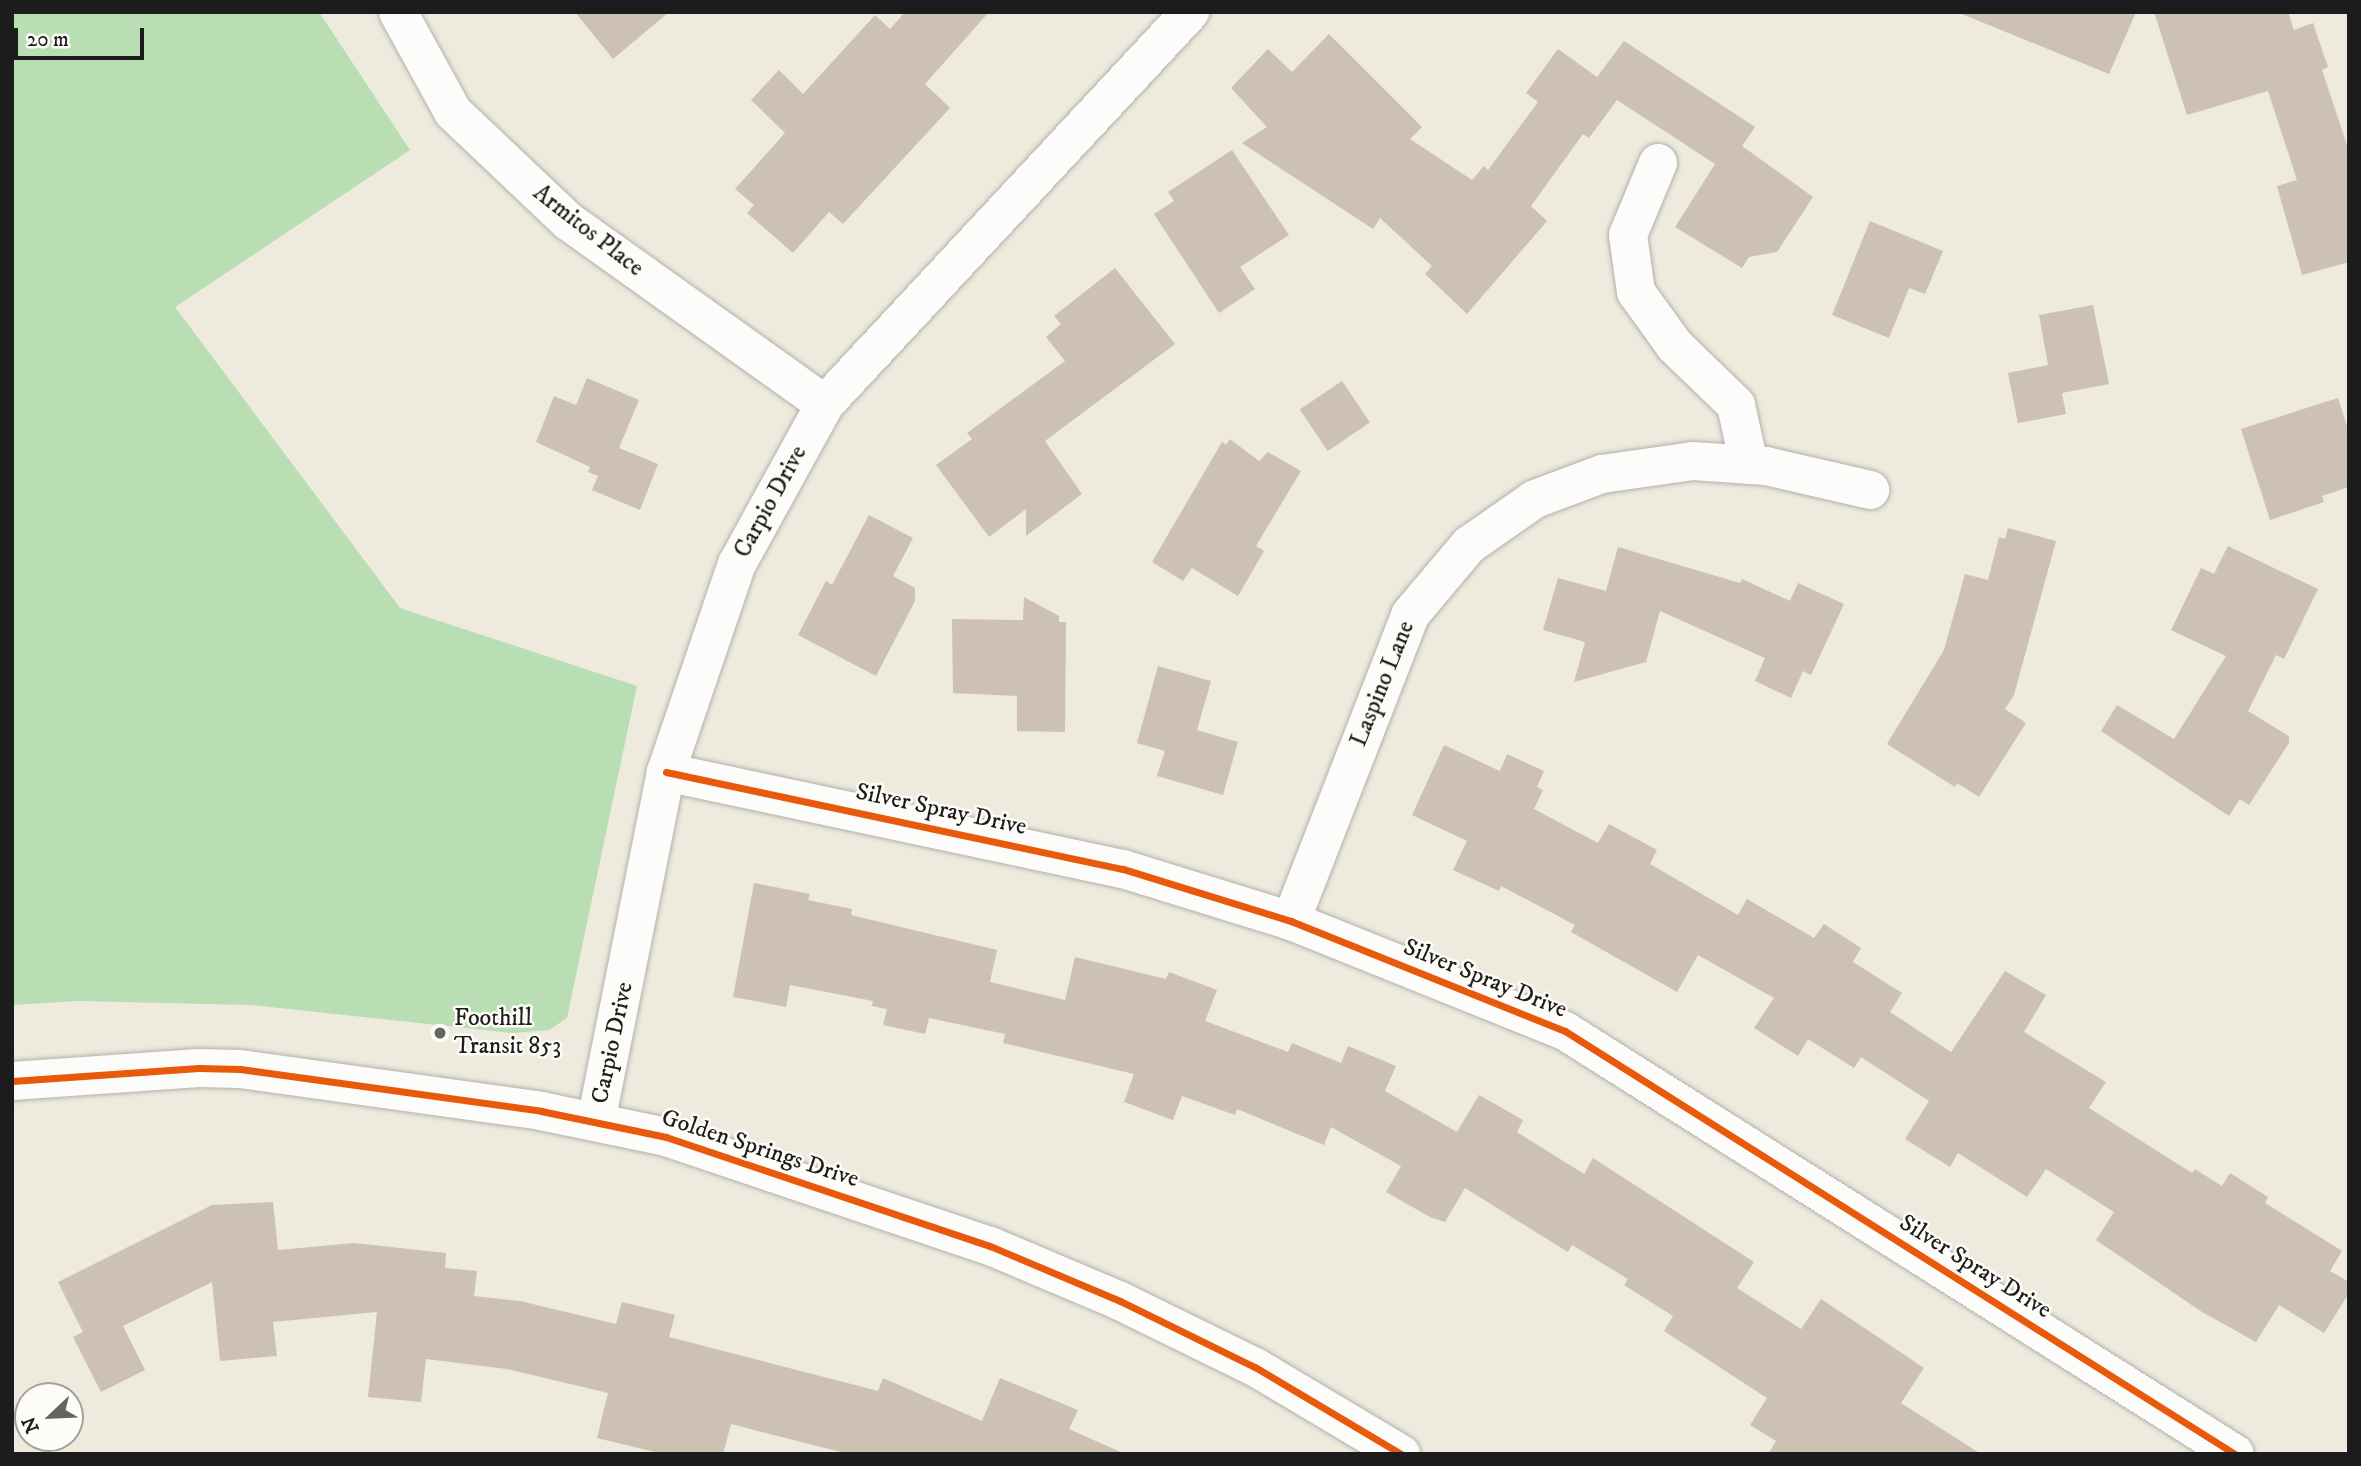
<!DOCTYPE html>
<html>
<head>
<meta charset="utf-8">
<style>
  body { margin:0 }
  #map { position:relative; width:2361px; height:1466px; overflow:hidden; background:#eeeade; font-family:"IM FELL DW Pica",serif }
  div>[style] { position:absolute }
  .green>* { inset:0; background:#b9deb3 }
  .building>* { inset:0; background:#ccc1b2; transform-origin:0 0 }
  .roads { filter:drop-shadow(0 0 2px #b3b1aa) drop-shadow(0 0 2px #b3b1aa) }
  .minor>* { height:38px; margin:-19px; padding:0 19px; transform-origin:19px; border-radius:19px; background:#fcfcfa }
  .major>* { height:38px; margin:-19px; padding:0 19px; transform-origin:19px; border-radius:19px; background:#fcfcfa }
  .cycleway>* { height:7px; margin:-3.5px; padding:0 3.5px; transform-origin:3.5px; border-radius:3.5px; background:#e8590c }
  .dots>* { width:19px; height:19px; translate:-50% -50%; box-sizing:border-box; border:4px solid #fdfcf7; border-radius:50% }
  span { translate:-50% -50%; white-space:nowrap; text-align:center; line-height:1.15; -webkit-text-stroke:5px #fdfcf7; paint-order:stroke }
  .street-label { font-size:24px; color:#1c1c1c }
  .poi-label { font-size:24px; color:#1c1c1c }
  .left { translate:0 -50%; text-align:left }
  .frame { position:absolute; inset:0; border:14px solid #1c1c1c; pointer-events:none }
  .north { position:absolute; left:14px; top:1382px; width:70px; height:70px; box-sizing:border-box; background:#fdfcf7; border:2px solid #a3a29f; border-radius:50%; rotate:247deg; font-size:19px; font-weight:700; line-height:28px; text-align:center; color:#1c1c1c }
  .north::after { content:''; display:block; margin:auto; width:24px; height:32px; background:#666460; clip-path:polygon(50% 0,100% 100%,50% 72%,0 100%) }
  .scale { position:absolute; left:14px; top:28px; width:130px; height:32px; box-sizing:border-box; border:4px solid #1c1c1c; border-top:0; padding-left:9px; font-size:21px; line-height:24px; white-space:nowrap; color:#1c1c1c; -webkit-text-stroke:5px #fdfcf7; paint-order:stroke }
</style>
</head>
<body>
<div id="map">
  <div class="green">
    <div style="clip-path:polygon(12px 12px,319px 12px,410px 150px,175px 307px,400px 608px,637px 686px,567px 1018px,549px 1030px,513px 1033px,251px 1005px,78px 1001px,12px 1005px)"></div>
  </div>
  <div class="building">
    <div style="clip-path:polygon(575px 12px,669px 12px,613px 59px)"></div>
    <div style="clip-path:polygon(905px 12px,989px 12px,925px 84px,950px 108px,843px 224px,829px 212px,793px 253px,747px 213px,754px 205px,735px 189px,785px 133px,751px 100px,779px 70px,803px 94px,875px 15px,890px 29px)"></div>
    <div style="clip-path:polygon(1957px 12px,2136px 12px,2109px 74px)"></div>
    <div style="clip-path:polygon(2154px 12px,2288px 12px,2294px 30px,2313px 23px,2328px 67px,2322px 70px,2349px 151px,2349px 262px,2302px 275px,2277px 186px,2297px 180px,2268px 91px,2187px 115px)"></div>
    <div style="clip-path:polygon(1329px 34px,1422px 127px,1410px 139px,1472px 180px,1484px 166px,1488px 170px,1538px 102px,1526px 93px,1558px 49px,1597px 77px,1624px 41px,1755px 127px,1742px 146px,1813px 197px,1777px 252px,1749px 257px,1742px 268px,1675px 227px,1715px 164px,1617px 100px,1589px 138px,1583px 134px,1531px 206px,1547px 221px,1467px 314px,1425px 274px,1432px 266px,1380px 218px,1373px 229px,1242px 143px,1267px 127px,1231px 88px,1268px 49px,1292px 72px)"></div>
    <div style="clip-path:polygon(1232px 150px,1289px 235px,1240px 267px,1255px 289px,1219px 313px,1154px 214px,1174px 201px,1168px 192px)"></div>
    <div style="clip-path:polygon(1870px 221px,1943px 251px,1925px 294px,1909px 288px,1889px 338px,1832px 315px)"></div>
    <div style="clip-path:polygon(1115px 268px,1175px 344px,1045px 441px,1082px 494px,1026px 536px,1026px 509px,989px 537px,936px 465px,972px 439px,967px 433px,1065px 361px,1046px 337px,1061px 324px,1054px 316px)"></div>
    <div style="clip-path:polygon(2093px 305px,2109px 384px,2062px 393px,2066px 414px,2018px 423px,2008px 373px,2048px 365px,2039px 315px)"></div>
    <div style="clip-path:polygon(587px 378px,639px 400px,619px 448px,658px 464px,640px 510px,592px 490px,598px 476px,588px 472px,590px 467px,536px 442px,554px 396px,576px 405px)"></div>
    <div style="left:1342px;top:381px;width:50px;height:51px;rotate:56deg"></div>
    <div style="clip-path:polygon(2338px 398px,2349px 432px,2349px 487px,2322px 496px,2324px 502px,2270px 520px,2241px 429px)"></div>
    <div style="clip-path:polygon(1230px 439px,1259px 461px,1268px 452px,1301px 471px,1256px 546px,1264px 551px,1238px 596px,1192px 568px,1183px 581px,1152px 562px,1222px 442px,1226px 445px)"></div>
    <div style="clip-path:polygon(869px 515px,913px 538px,893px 576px,915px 588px,915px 601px,876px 676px,798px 635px,826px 581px,832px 585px)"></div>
    <div style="clip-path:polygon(2008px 528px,2056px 541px,2014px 695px,2005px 709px,2026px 723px,1979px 797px,1957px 783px,1955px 787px,1887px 744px,1944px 650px,1965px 574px,1988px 580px,1999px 537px,2005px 539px)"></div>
    <div style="clip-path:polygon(2228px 546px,2318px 589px,2284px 659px,2276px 655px,2248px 711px,2289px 736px,2289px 743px,2249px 805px,2240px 799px,2229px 816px,2101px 731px,2117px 705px,2174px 739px,2226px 656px,2171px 630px,2201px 568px,2214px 574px)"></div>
    <div style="clip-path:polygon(1618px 547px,1740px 583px,1742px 579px,1790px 601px,1798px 583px,1844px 604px,1811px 675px,1803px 671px,1791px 698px,1755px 681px,1765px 658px,1660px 611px,1646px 662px,1574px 682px,1585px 642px,1543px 630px,1558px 578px,1606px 591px)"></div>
    <div style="clip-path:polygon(1024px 597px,1059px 616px,1059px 622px,1066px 622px,1065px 732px,1017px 731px,1017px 696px,953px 693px,952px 619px,1023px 620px)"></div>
    <div style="clip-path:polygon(1158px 666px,1211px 681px,1197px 730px,1238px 742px,1223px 795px,1157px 776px,1165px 751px,1137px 743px)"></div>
    <div style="clip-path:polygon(1444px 745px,1500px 771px,1507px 754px,1544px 771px,1537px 787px,1543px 790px,1534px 809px,1598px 843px,1609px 824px,1657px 850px,1650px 864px,1738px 915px,1747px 899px,1814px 938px,1824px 924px,1861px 948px,1853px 962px,1902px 993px,1890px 1012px,1951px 1052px,2005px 971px,2046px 995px,2024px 1032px,2106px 1082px,2089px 1108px,2192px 1173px,2195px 1169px,2222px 1186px,2230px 1173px,2268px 1197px,2265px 1203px,2342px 1251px,2330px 1271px,2349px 1282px,2349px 1293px,2324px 1333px,2279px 1305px,2256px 1342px,2202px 1312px,2096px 1240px,2114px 1212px,2046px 1169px,2027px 1197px,1958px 1153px,1950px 1167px,1905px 1139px,1929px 1101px,1861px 1057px,1854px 1068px,1808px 1039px,1798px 1056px,1754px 1028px,1774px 998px,1698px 955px,1677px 992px,1571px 932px,1575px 925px,1501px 886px,1499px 891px,1453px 870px,1467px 841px,1412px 815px)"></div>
    <div style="clip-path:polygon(754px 883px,810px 894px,808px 900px,852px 909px,851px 915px,997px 950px,990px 982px,1065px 1000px,1075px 957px,1166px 979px,1169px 972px,1217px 990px,1205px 1021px,1288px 1052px,1292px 1043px,1341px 1063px,1348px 1046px,1396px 1066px,1385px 1091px,1457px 1132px,1479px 1095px,1523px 1120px,1517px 1132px,1584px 1174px,1593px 1158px,1754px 1262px,1737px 1288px,1801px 1329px,1821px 1299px,1924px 1368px,1901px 1403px,1981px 1454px,1768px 1454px,1776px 1441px,1750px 1425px,1767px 1398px,1664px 1331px,1673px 1316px,1624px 1285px,1628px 1279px,1572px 1245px,1568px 1252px,1465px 1188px,1445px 1222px,1430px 1217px,1386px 1192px,1401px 1166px,1331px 1127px,1324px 1145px,1237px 1109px,1235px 1115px,1182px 1096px,1173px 1120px,1124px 1102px,1134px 1074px,1003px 1043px,1005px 1034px,929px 1018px,925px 1034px,883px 1025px,887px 1009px,872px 1006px,873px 1001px,790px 985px,786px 1007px,733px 997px)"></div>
    <div style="clip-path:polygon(273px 1202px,278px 1250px,354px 1243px,446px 1253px,445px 1268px,477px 1271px,474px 1296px,520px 1301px,616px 1324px,622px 1302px,675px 1315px,669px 1337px,878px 1391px,883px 1378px,982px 1421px,1000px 1378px,1078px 1410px,1069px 1429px,1125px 1454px,849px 1454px,731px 1424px,723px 1454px,663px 1454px,597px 1438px,608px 1393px,507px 1369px,426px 1359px,421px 1402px,368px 1397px,377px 1312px,273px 1322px,277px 1356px,220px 1361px,212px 1282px,123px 1326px,145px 1370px,101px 1392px,73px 1337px,83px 1332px,58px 1282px,212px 1205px)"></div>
  </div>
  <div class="roads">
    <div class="minor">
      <div style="left:398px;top:12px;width:114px;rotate:61.2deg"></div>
      <div style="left:453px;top:112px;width:158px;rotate:43.5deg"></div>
      <div style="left:568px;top:221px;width:315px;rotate:35.5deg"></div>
      <div style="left:1658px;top:163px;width:78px;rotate:112.6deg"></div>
      <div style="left:1628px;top:235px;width:58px;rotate:82deg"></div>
      <div style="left:1636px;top:292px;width:67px;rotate:54.2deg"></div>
      <div style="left:1675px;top:346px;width:85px;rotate:44deg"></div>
      <div style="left:1736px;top:405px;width:61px;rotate:77.8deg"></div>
      <div style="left:666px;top:772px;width:467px;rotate:12deg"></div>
      <div style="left:1123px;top:869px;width:176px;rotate:17.2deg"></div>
      <div style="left:1291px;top:921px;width:295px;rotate:21.9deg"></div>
      <div style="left:1565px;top:1031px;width:792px;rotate:32.27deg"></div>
      <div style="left:1291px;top:921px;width:328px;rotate:-68.7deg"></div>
      <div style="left:1410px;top:615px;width:92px;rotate:-49.9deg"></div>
      <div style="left:1469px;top:545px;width:80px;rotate:-34.9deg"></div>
      <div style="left:1535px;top:499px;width:72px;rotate:-20.5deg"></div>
      <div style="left:1602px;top:474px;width:92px;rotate:-8.1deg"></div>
      <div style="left:1693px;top:461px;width:73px;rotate:3.9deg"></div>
      <div style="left:1766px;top:466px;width:107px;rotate:13deg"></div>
      <div style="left:596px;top:1122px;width:357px;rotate:-78.7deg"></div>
      <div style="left:666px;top:772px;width:220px;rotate:-71.2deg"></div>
      <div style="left:737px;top:564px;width:183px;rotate:-61.2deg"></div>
      <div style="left:825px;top:404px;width:536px;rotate:-47.04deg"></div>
    </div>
    <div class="major">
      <div style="left:12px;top:1081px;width:187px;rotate:-4deg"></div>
      <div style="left:199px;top:1068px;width:41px;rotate:1.4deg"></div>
      <div style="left:240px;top:1069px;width:304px;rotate:7.9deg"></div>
      <div style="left:541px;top:1111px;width:128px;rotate:11.7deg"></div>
      <div style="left:666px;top:1137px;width:342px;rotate:18.6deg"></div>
      <div style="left:990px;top:1246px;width:141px;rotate:22.9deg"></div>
      <div style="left:1120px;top:1301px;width:150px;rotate:26.1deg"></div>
      <div style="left:1255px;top:1367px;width:170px;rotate:30.8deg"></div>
    </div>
  </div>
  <div class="cycleway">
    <div style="left:666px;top:772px;width:467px;rotate:12deg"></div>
    <div style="left:1123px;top:869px;width:176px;rotate:17.2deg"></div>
    <div style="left:1291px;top:921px;width:295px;rotate:21.9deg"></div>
    <div style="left:1565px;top:1031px;width:792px;rotate:32.27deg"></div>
    <div style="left:12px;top:1081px;width:187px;rotate:-4deg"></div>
    <div style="left:199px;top:1068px;width:41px;rotate:1.4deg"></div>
    <div style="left:240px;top:1069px;width:304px;rotate:7.9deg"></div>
    <div style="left:541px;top:1111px;width:128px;rotate:11.7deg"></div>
    <div style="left:666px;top:1137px;width:342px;rotate:18.6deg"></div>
    <div style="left:990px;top:1246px;width:141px;rotate:22.9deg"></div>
    <div style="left:1120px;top:1301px;width:150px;rotate:26.1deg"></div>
    <div style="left:1255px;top:1367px;width:170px;rotate:30.8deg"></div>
  </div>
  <div class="dots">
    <div style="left:440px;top:1033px;background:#666460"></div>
  </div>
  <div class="street-label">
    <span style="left:588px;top:231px;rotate:38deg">Armitos Place</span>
    <span style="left:771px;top:502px;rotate:-61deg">Carpio Drive</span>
    <span style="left:1383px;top:684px;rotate:-68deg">Laspino Lane</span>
    <span style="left:941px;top:810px;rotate:12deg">Silver Spray Drive</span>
    <span style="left:1485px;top:979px;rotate:22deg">Silver Spray Drive</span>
    <span style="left:613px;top:1043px;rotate:-78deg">Carpio Drive</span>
    <span style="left:760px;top:1149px;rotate:18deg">Golden Springs Drive</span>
    <span style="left:1975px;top:1267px;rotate:32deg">Silver Spray Drive</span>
  </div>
  <div class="poi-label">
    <span class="left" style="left:454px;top:1033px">Foothill<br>Transit 853</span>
  </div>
  <div class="frame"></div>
  <div class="north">N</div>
  <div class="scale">20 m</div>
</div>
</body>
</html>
